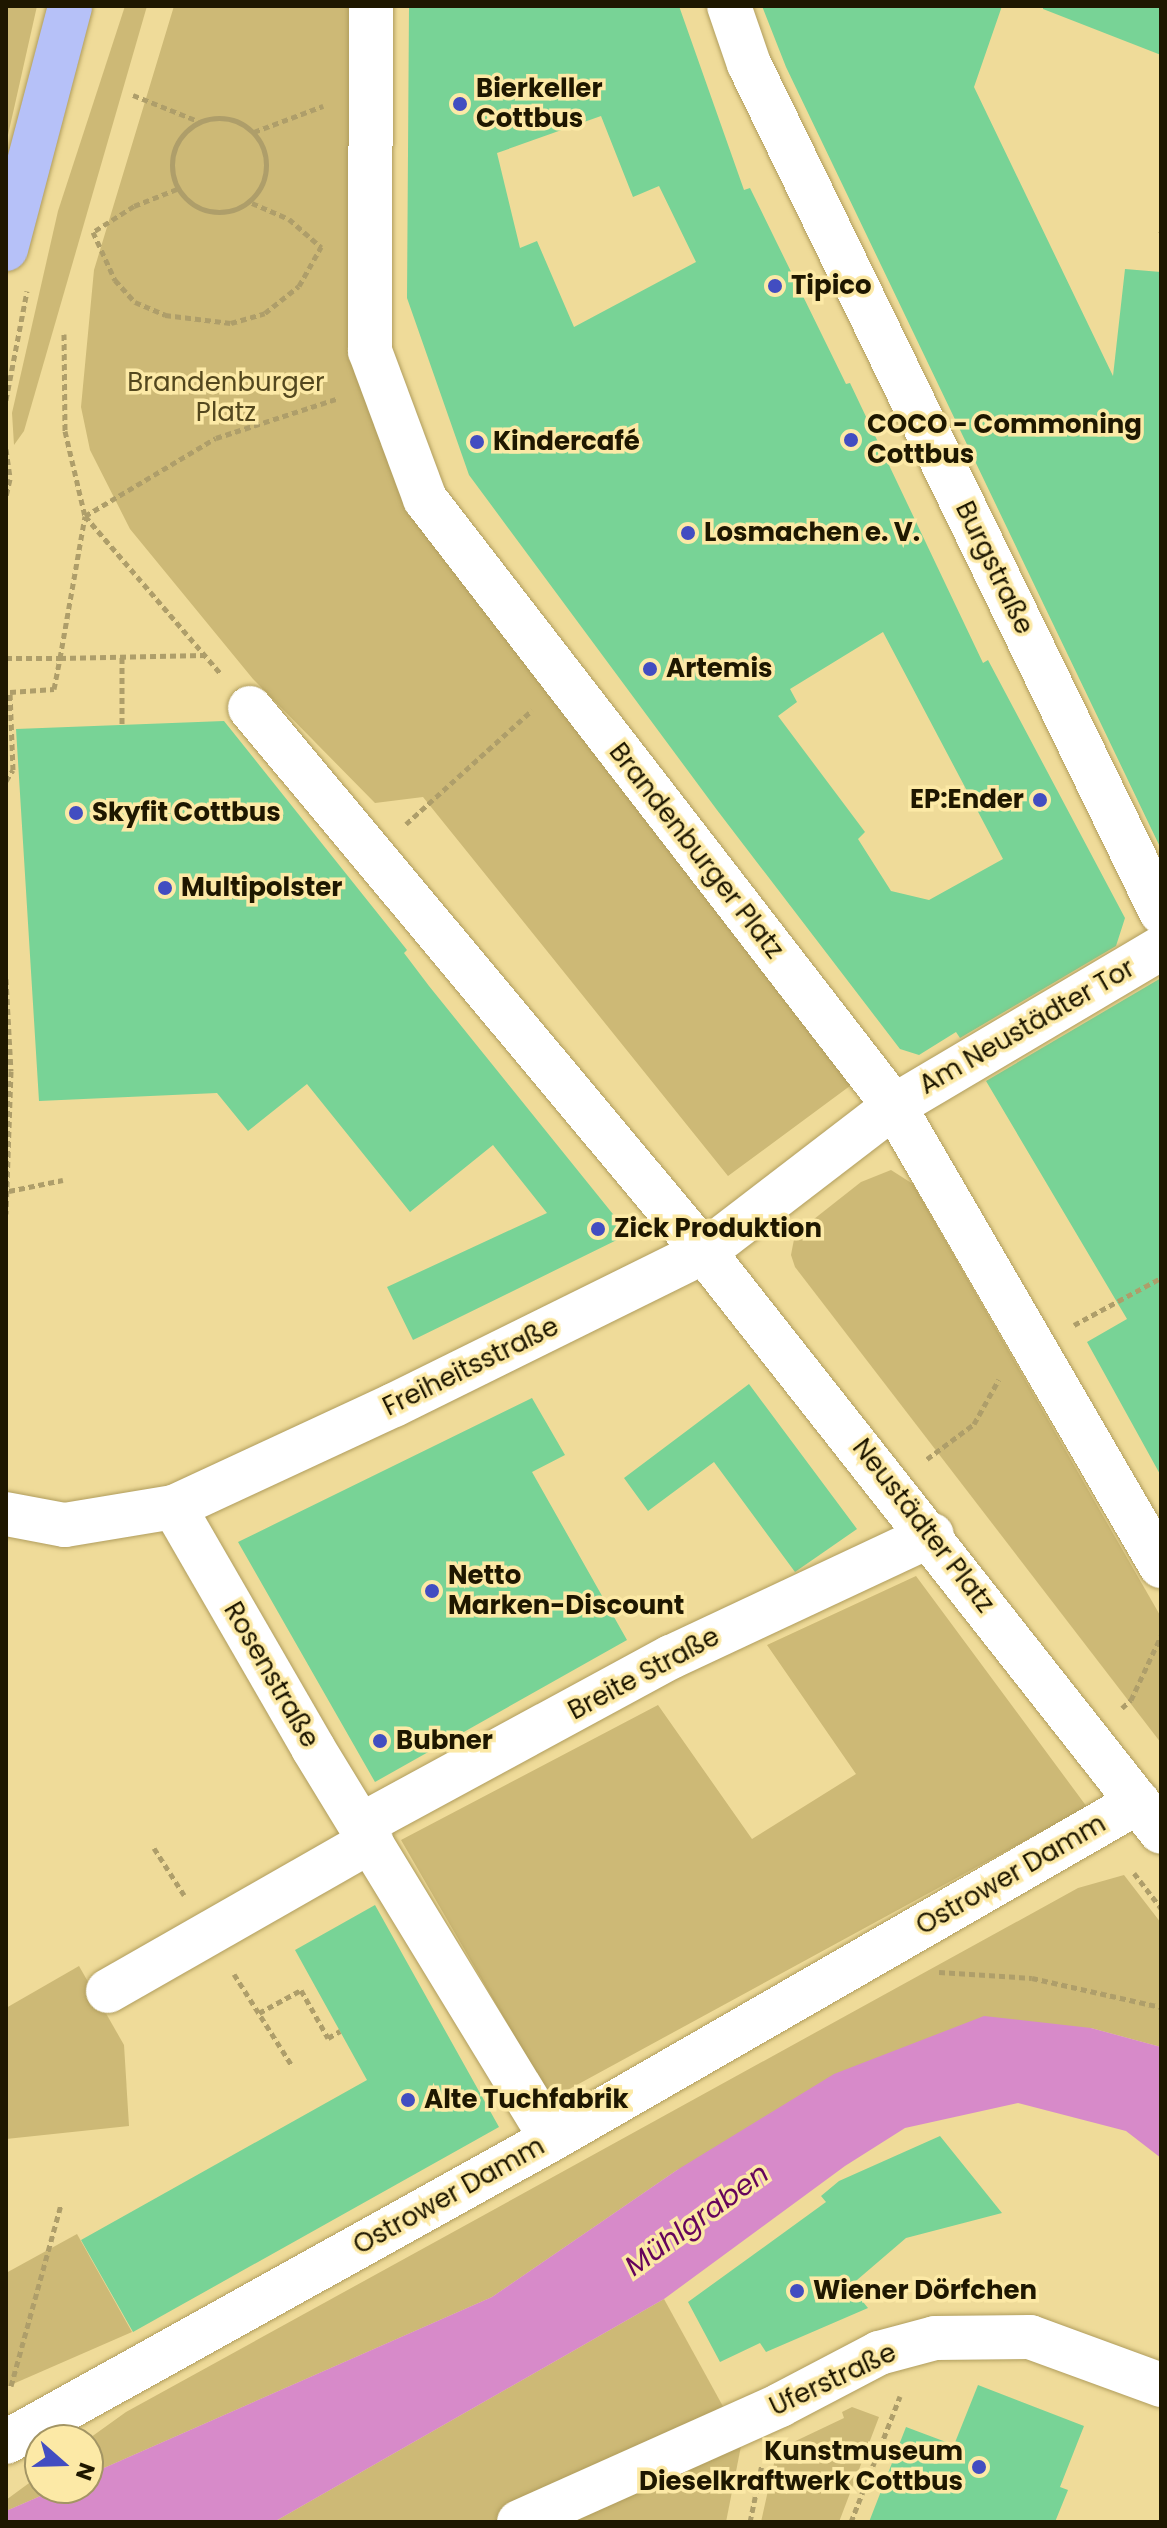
<!DOCTYPE html>
<html>
<head>
<meta charset="utf-8">
<style>
  body { margin:0 }
  #map { position:relative; width:1167px; height:2528px; overflow:hidden; background:#efdb99; font-family:Poppins,sans-serif }
  div>[style] { position:absolute }
  .green>* { inset:0; background:#cdb976 }
  .water>* { inset:0; background:#d78ac9 }
  .building>* { inset:0; background:#78d396 }
  .path>* { height:5px; margin-top:-2.5px; transform-origin:0; background:repeating-linear-gradient(90deg,#ae9e6a 0 6px,transparent 0 10px) }
  .path>.ring { margin:-2.5px; padding:0; box-sizing:content-box; background:none; border:5px solid #ae9e6a; border-radius:50% }
  .roads { filter:drop-shadow(0 0 2px #b09d5d) drop-shadow(0 0 2px #b09d5d) }
  .minor>* { height:44px; margin:-22px; padding:0 22px; transform-origin:22px; border-radius:22px; background:#fff }
  .major>* { height:44px; margin:-22px; padding:0 22px; transform-origin:22px; border-radius:22px; background:#b6c1f8 }
  .dots>* { width:22px; height:22px; translate:-50% -50%; box-sizing:border-box; border:4px solid #fce9a6; border-radius:50% }
  span { translate:-50% -50%; white-space:nowrap; text-align:center; line-height:1.15; -webkit-text-stroke:7px #fce9a6; paint-order:stroke }
  .poi-label { font-size:26px; color:#1e1700; font-weight:700 }
  .left { translate:0 -50%; text-align:left }
  .right { translate:-100% -50%; text-align:right }
  .park-label { font-size:26px; color:#53471e }
  .street-label { font-size:26px; color:#1e1700 }
  .water-label { font-size:28px; color:#65045b; font-style:italic }
  .frame { position:absolute; inset:0; border:8px solid #1e1700; pointer-events:none }
  .north { position:absolute; left:24px; top:2424px; width:80px; height:80px; box-sizing:border-box; background:#fce9a6; border:2px solid #a39564; border-radius:50%; rotate:110deg; font-size:22px; font-weight:700; line-height:32px; text-align:center; color:#1e1700 }
  .north::after { content:''; display:block; margin:auto; width:28px; height:36px; background:#424dc1; clip-path:polygon(50% 0,100% 100%,50% 72%,0 100%) }
</style>
</head>
<body>
<div id="map">
  <div class="green">
    <div style="clip-path:polygon(6px 6px,37px 6px,6px 144px)"></div>
    <div style="clip-path:polygon(125px 6px,147px 6px,24px 431px,14px 445px,12px 413px,58px 211px)"></div>
    <div style="clip-path:polygon(174px 6px,360px 6px,364px 354px,405px 473px,858px 1080px,728px 1176px,423px 797px,375px 803px,253px 679px,130px 529px,90px 450px,81px 407px,94px 270px)"></div>
    <div style="clip-path:polygon(891px 1170px,913px 1184px,1161px 1617px,1161px 1743px,795px 1267px,791px 1255px,795px 1234px,861px 1182px)"></div>
    <div style="clip-path:polygon(916px 1576px,1087px 1807px,551px 2099px,401px 1840px,658px 1705px,752px 1839px,856px 1774px,767px 1645px)"></div>
    <div style="clip-path:polygon(1124px 1875px,1161px 1923px,1161px 2047px,1091px 2028px,677px 2170px,492px 2297px,88px 2475px,87px 2440px,126px 2412px,1078px 1888px)"></div>
    <div style="clip-path:polygon(79px 1966px,124px 2045px,129px 2126px,6px 2139px,6px 2008px)"></div>
    <div style="clip-path:polygon(77px 2234px,132px 2332px,6px 2387px,6px 2273px)"></div>
    <div style="clip-path:polygon(664px 2299px,742px 2441px,726px 2522px,274px 2522px)"></div>
    <div style="clip-path:polygon(852px 2407px,879px 2417px,839px 2522px,761px 2522px,775px 2459px,783px 2447px,844px 2418px,842px 2412px)"></div>
    <div style="clip-path:polygon(40px 2475px,40px 2488px,59px 2488px,6px 2511px,6px 2500px)"></div>
  </div>
  <div class="water">
    <div style="clip-path:polygon(984px 2016px,1091px 2028px,1161px 2047px,1161px 2158px,1126px 2131px,1018px 2103px,905px 2128px,845px 2166px,664px 2299px,274px 2522px,6px 2522px,6px 2511px,59px 2488px,88px 2488px,88px 2475px,492px 2297px,677px 2170px,834px 2074px)"></div>
  </div>
  <div class="building">
    <div style="clip-path:polygon(evenodd,409px 6px,679px 6px,744px 190px,750px 188px,846px 384px,850px 383px,983px 663px,988px 660px,1125px 918px,1116px 946px,960px 1038px,956px 1032px,919px 1055px,900px 1049px,717px 810px,469px 475px,407px 298px,409px 6px,601px 116px,633px 197px,659px 186px,696px 262px,574px 327px,537px 241px,520px 248px,497px 153px,601px 116px,409px 6px,883px 632px,1003px 859px,929px 900px,891px 891px,858px 839px,865px 832px,778px 716px,797px 702px,790px 689px,883px 632px)"></div>
    <div style="clip-path:polygon(762px 6px,1002px 6px,974px 87px,1113px 376px,1125px 269px,1161px 272px,1161px 849px,786px 67px)"></div>
    <div style="clip-path:polygon(1043px 6px,1161px 6px,1161px 55px,1043px 9px)"></div>
    <div style="clip-path:polygon(224px 721px,407px 950px,404px 953px,429px 986px,629px 1234px,413px 1340px,387px 1287px,547px 1213px,493px 1145px,410px 1212px,307px 1084px,248px 1131px,217px 1093px,39px 1101px,16px 729px)"></div>
    <div style="clip-path:polygon(1161px 978px,1161px 1476px,1087px 1342px,1127px 1319px,986px 1081px)"></div>
    <div style="clip-path:polygon(749px 1384px,857px 1529px,795px 1572px,714px 1462px,648px 1511px,624px 1478px)"></div>
    <div style="clip-path:polygon(532px 1398px,565px 1455px,532px 1472px,627px 1640px,375px 1782px,238px 1542px)"></div>
    <div style="clip-path:polygon(375px 1905px,499px 2127px,133px 2332px,81px 2240px,367px 2080px,295px 1950px)"></div>
    <div style="clip-path:polygon(940px 2136px,1002px 2213px,906px 2238px,850px 2286px,868px 2308px,766px 2352px,760px 2343px,720px 2362px,688px 2302px,826px 2202px,821px 2196px,839px 2181px)"></div>
    <div style="clip-path:polygon(978px 2385px,1084px 2426px,1060px 2487px,1068px 2490px,1055px 2522px,869px 2522px,906px 2427px,954px 2445px)"></div>
  </div>
  <div class="path">
    <div style="left:133px;top:95px;width:70px;rotate:21.8deg"></div>
    <div class="ring" style="left:172px;top:118px;width:89px;height:89px"></div>
    <div style="left:254px;top:132px;width:74px;rotate:-20.6deg"></div>
    <div style="left:177px;top:189px;width:46px;rotate:158.4deg"></div>
    <div style="left:134px;top:206px;width:49px;rotate:147.6deg"></div>
    <div style="left:93px;top:232px;width:53px;rotate:65.4deg"></div>
    <div style="left:115px;top:280px;width:30px;rotate:48deg"></div>
    <div style="left:135px;top:302px;width:33px;rotate:23deg"></div>
    <div style="left:165px;top:315px;width:66px;rotate:6.9deg"></div>
    <div style="left:231px;top:323px;width:35px;rotate:-16deg"></div>
    <div style="left:265px;top:313px;width:43px;rotate:-38.5deg"></div>
    <div style="left:299px;top:286px;width:45px;rotate:-60.6deg"></div>
    <div style="left:252px;top:203px;width:40px;rotate:23.4deg"></div>
    <div style="left:289px;top:219px;width:43px;rotate:41.2deg"></div>
    <div style="left:1160px;top:234px;width:1px;rotate:-45deg"></div>
    <div style="left:64px;top:334px;width:97px;rotate:89.4deg"></div>
    <div style="left:65px;top:431px;width:87px;rotate:76.8deg"></div>
    <div style="left:85px;top:516px;width:207px;rotate:49.3deg"></div>
    <div style="left:6px;top:400px;width:111px;rotate:-79.1deg"></div>
    <div style="left:6px;top:449px;width:30px;rotate:82deg"></div>
    <div style="left:10px;top:479px;width:18px;rotate:103deg"></div>
    <div style="left:6px;top:658px;width:54px"></div>
    <div style="left:60px;top:658px;width:144px;rotate:-80deg"></div>
    <div style="left:85px;top:516px;width:152px;rotate:-30.8deg"></div>
    <div style="left:216px;top:438px;width:129px;rotate:-18deg"></div>
    <div style="left:122px;top:724px;width:68px;rotate:-90deg"></div>
    <div style="left:6px;top:781px;width:13px;rotate:-58deg"></div>
    <div style="left:13px;top:770px;width:78px;rotate:-92.2deg"></div>
    <div style="left:10px;top:692px;width:44px;rotate:-3.9deg"></div>
    <div style="left:54px;top:689px;width:32px;rotate:-79deg"></div>
    <div style="left:60px;top:658px;width:144px;rotate:-1.2deg"></div>
    <div style="left:406px;top:824px;width:170px;rotate:-42.1deg"></div>
    <div style="left:6px;top:979px;width:92px;rotate:86.9deg"></div>
    <div style="left:11px;top:1071px;width:143px;rotate:92deg"></div>
    <div style="left:9px;top:1191px;width:55px;rotate:-11.5deg"></div>
    <div style="left:1074px;top:1325px;width:99px;rotate:-28.4deg"></div>
    <div style="left:927px;top:1459px;width:59px;rotate:-36.7deg"></div>
    <div style="left:974px;top:1424px;width:51px;rotate:-60.9deg"></div>
    <div style="left:1122px;top:1708px;width:12px;rotate:-42deg"></div>
    <div style="left:1131px;top:1700px;width:71px;rotate:-64.9deg"></div>
    <div style="left:154px;top:1848px;width:56px;rotate:57.4deg"></div>
    <div style="left:1134px;top:1873px;width:44px;rotate:52.4deg"></div>
    <div style="left:939px;top:1972px;width:93px;rotate:3.7deg"></div>
    <div style="left:1032px;top:1978px;width:132px;rotate:12.7deg"></div>
    <div style="left:234px;top:1974px;width:107px;rotate:57.7deg"></div>
    <div style="left:259px;top:2013px;width:48px;rotate:-28.7deg"></div>
    <div style="left:301px;top:1990px;width:55px;rotate:60.6deg"></div>
    <div style="left:328px;top:2038px;width:14px;rotate:-30deg"></div>
    <div style="left:11px;top:2386px;width:188px;rotate:-74.6deg"></div>
    <div style="left:750px;top:2522px;width:59px;rotate:-78.3deg"></div>
    <div style="left:851px;top:2522px;width:135px;rotate:-68.7deg"></div>
  </div>
  <div class="roads">
    <div class="minor">
      <div style="left:371px;top:6px;width:345px;rotate:90.2deg"></div>
      <div style="left:370px;top:351px;width:158px;rotate:69.6deg"></div>
      <div style="left:425px;top:499px;width:767px;rotate:52.31deg"></div>
      <div style="left:894px;top:1106px;width:532px;rotate:59.87deg"></div>
      <div style="left:729px;top:6px;width:61px;rotate:71deg"></div>
      <div style="left:749px;top:64px;width:943px;rotate:64.09deg"></div>
      <div style="left:250px;top:708px;width:709px;rotate:50.15deg"></div>
      <div style="left:704px;top:1252px;width:738px;rotate:51.76deg"></div>
      <div style="left:174px;top:1507px;width:278px;rotate:60deg"></div>
      <div style="left:313px;top:1748px;width:458px;rotate:58.6deg"></div>
      <div style="left:6px;top:1514px;width:60px;rotate:10.6deg"></div>
      <div style="left:65px;top:1525px;width:110px;rotate:-9.4deg"></div>
      <div style="left:174px;top:1507px;width:242px;rotate:-24.9deg"></div>
      <div style="left:394px;top:1405px;width:346px;rotate:-26.3deg"></div>
      <div style="left:704px;top:1252px;width:240px;rotate:-37.5deg"></div>
      <div style="left:894px;top:1106px;width:310px;rotate:-30.6deg"></div>
      <div style="left:361px;top:1825px;width:353px;rotate:-28.5deg"></div>
      <div style="left:671px;top:1657px;width:288px;rotate:-25.1deg"></div>
      <div style="left:108px;top:1991px;width:303px;rotate:-29.7deg"></div>
      <div style="left:6px;top:2442px;width:624px;rotate:-29.03deg"></div>
      <div style="left:552px;top:2139px;width:676px;rotate:-29.9deg"></div>
      <div style="left:519px;top:2522px;width:286px;rotate:-24.1deg"></div>
      <div style="left:780px;top:2405px;width:112px;rotate:-27.7deg"></div>
      <div style="left:879px;top:2353px;width:58px;rotate:-15deg"></div>
      <div style="left:935px;top:2338px;width:95px;rotate:-0.6deg"></div>
      <div style="left:1030px;top:2337px;width:140px;rotate:20.1deg"></div>
    </div>
    <div class="major">
      <div style="left:6px;top:249px;width:251px;rotate:-75.2deg"></div>
    </div>
  </div>
  <div class="dots">
    <div style="left:460px;top:104px;background:#424dc1"></div>
    <div style="left:775px;top:286px;background:#424dc1"></div>
    <div style="left:851px;top:440px;background:#424dc1"></div>
    <div style="left:477px;top:442px;background:#424dc1"></div>
    <div style="left:688px;top:533px;background:#424dc1"></div>
    <div style="left:650px;top:669px;background:#424dc1"></div>
    <div style="left:1040px;top:800px;background:#424dc1"></div>
    <div style="left:76px;top:813px;background:#424dc1"></div>
    <div style="left:165px;top:888px;background:#424dc1"></div>
    <div style="left:598px;top:1229px;background:#424dc1"></div>
    <div style="left:432px;top:1591px;background:#424dc1"></div>
    <div style="left:380px;top:1741px;background:#424dc1"></div>
    <div style="left:408px;top:2100px;background:#424dc1"></div>
    <div style="left:797px;top:2291px;background:#424dc1"></div>
    <div style="left:979px;top:2467px;background:#424dc1"></div>
  </div>
  <div class="poi-label">
    <span class="left" style="left:476px;top:104px">Bierkeller<br>Cottbus</span>
    <span class="left" style="left:791px;top:286px">Tipico</span>
    <span class="left" style="left:867px;top:440px">COCO - Commoning<br>Cottbus</span>
    <span class="left" style="left:493px;top:442px">Kindercafé</span>
    <span class="left" style="left:704px;top:533px">Losmachen e. V.</span>
    <span class="left" style="left:666px;top:669px">Artemis</span>
    <span class="right" style="left:1024px;top:800px">EP:Ender</span>
    <span class="left" style="left:92px;top:813px">Skyfit Cottbus</span>
    <span class="left" style="left:181px;top:888px">Multipolster</span>
    <span class="left" style="left:614px;top:1229px">Zick Produktion</span>
    <span class="left" style="left:448px;top:1591px">Netto<br>Marken-Discount</span>
    <span class="left" style="left:396px;top:1741px">Bubner</span>
    <span class="left" style="left:424px;top:2100px">Alte Tuchfabrik</span>
    <span class="left" style="left:813px;top:2291px">Wiener Dörfchen</span>
    <span class="right" style="left:963px;top:2467px">Kunstmuseum<br>Dieselkraftwerk Cottbus</span>
  </div>
  <div class="park-label">
    <span style="left:226px;top:398px">Brandenburger<br>Platz</span>
  </div>
  <div class="street-label">
    <span style="left:994px;top:568px;rotate:64deg">Burgstraße</span>
    <span style="left:696px;top:851px;rotate:52deg">Brandenburger Platz</span>
    <span style="left:1027px;top:1027px;rotate:-30deg">Am Neustädter Tor</span>
    <span style="left:471px;top:1367px;rotate:-26deg">Freiheitsstraße</span>
    <span style="left:923px;top:1526px;rotate:52deg">Neustädter Platz</span>
    <span style="left:644px;top:1674px;rotate:-28deg">Breite Straße</span>
    <span style="left:271px;top:1675px;rotate:60deg">Rosenstraße</span>
    <span style="left:1011px;top:1875px;rotate:-30deg">Ostrower Damm</span>
    <span style="left:449px;top:2196px;rotate:-29deg">Ostrower Damm</span>
    <span style="left:833px;top:2380px;rotate:-25deg">Uferstraße</span>
  </div>
  <div class="water-label">
    <span style="left:697px;top:2220px;rotate:-36deg">Mühlgraben</span>
  </div>
  <div class="frame"></div>
  <div class="north">N</div>
</div>
</body>
</html>
